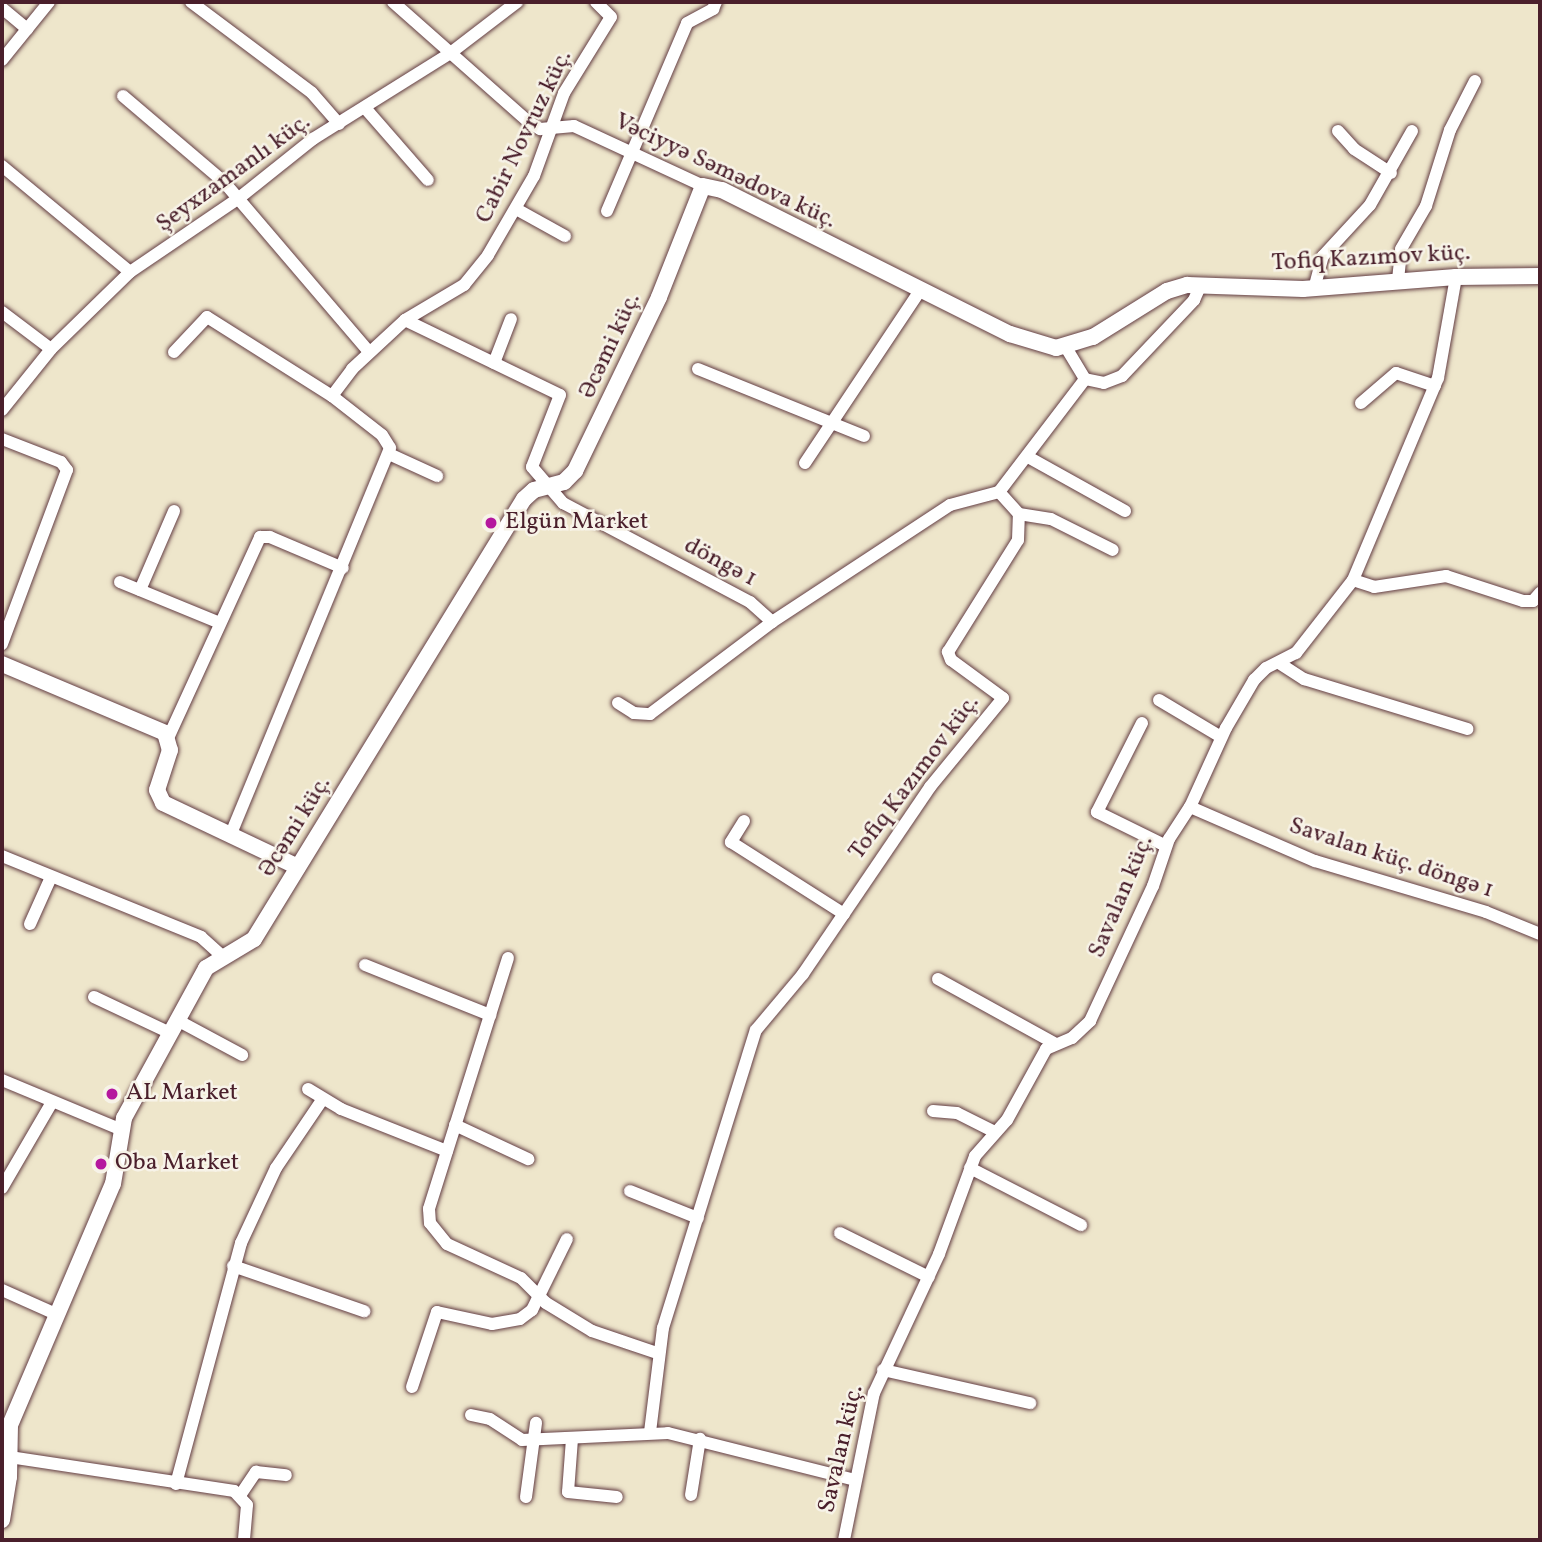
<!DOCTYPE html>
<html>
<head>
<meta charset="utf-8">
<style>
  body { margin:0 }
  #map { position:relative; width:1542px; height:1542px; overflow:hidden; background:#eee6cb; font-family:Vollkorn,serif }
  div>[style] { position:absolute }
  .roads { filter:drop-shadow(0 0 2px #633d43) drop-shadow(0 0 2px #633d43) }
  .minor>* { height:12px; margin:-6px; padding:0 6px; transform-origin:6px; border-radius:6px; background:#fff }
  .tertiary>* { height:16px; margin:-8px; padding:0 8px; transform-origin:8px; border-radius:8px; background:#fff }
  .dots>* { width:19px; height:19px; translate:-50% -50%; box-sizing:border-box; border:4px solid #f7f3e8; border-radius:50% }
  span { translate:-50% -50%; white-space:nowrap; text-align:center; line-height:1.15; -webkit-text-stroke:5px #f7f3e8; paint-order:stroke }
  .street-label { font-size:24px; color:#4a1f2b }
  .poi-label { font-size:24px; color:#4a1f2b }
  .left { translate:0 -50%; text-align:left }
  .frame { position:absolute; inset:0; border:4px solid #4a1f2b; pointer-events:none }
</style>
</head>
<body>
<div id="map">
  <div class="roads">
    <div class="minor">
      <div style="left:191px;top:2px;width:151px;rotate:36.9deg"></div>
      <div style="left:312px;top:93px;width:41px;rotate:48.9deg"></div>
      <div style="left:393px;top:2px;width:183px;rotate:41.5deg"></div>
      <div style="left:530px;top:123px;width:12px;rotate:31deg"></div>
      <div style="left:540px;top:129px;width:34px;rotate:-5deg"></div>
      <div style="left:574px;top:126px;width:142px;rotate:24.9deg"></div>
      <div style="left:2px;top:8px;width:33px;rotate:40deg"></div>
      <div style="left:2px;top:60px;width:75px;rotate:-51deg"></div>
      <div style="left:123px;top:96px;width:133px;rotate:40.4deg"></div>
      <div style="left:224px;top:182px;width:223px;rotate:49.5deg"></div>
      <div style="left:366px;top:109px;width:94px;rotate:48.9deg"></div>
      <div style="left:1338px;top:131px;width:24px;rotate:48deg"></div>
      <div style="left:1354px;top:149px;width:44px;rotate:33deg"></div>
      <div style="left:2px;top:166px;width:166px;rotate:39.6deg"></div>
      <div style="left:516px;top:209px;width:56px;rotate:28.9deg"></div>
      <div style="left:607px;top:211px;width:204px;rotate:-66.9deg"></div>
      <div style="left:687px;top:23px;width:30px;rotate:-28deg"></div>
      <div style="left:713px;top:9px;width:8px;rotate:-67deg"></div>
      <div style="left:1398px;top:280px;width:31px;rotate:-84deg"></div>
      <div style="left:1401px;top:249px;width:50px;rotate:-59.8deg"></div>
      <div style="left:1426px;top:206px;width:80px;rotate:-72.5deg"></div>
      <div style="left:1450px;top:130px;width:55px;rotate:-63deg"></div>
      <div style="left:1314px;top:289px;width:34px;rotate:-75deg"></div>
      <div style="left:1323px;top:256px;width:69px;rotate:-47.3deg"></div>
      <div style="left:1370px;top:205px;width:85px;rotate:-60.4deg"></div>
      <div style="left:2px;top:312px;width:61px;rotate:37.1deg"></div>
      <div style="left:405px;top:320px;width:172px;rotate:25.8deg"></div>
      <div style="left:560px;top:395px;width:77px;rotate:111.3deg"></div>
      <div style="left:532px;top:467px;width:48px;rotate:49.3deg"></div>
      <div style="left:563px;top:503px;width:212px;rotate:27.9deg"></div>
      <div style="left:750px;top:602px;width:30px;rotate:42deg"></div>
      <div style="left:772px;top:622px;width:213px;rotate:-33.3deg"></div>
      <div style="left:950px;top:505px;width:51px;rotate:-14.9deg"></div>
      <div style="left:174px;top:352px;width:48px;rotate:-46.7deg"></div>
      <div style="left:207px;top:317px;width:148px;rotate:32.3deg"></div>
      <div style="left:332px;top:396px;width:63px;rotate:38deg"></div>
      <div style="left:382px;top:435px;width:15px;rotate:58deg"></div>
      <div style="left:390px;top:448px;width:417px;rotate:112.4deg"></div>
      <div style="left:494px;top:363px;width:47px;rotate:-68.9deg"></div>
      <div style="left:698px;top:369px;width:179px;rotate:22deg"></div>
      <div style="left:1085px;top:379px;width:19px;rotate:12deg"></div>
      <div style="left:1104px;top:383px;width:19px;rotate:-21deg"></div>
      <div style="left:1122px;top:376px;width:105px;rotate:-46.5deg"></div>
      <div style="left:1194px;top:300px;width:17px;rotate:-66deg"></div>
      <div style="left:332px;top:396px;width:34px;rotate:-53deg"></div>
      <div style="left:352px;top:369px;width:72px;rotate:-42.8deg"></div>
      <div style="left:405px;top:320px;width:69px;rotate:-30.7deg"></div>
      <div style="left:464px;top:285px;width:38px;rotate:-51deg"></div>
      <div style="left:488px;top:255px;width:91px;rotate:-59.8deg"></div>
      <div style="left:534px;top:176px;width:88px;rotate:-70.1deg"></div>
      <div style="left:564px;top:93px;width:89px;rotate:-58.3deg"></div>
      <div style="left:611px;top:17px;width:21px;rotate:-135deg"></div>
      <div style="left:1361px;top:403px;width:46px;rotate:-40.6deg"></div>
      <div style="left:1396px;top:373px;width:41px;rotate:18.4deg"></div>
      <div style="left:2px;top:410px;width:78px;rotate:-51.2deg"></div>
      <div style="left:51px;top:349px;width:110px;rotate:-44.3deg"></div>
      <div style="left:130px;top:272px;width:132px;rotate:-34.2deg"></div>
      <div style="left:239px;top:198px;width:95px;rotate:-38.6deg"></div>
      <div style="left:313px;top:139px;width:160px;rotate:-32deg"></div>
      <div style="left:449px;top:54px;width:86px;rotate:-37.4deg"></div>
      <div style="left:2px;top:439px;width:63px;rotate:21.3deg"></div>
      <div style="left:61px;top:462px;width:10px;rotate:53deg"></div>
      <div style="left:67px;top:470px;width:186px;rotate:110.5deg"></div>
      <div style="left:389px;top:454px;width:53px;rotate:24.6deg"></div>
      <div style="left:1028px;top:457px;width:111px;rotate:29.1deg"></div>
      <div style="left:805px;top:463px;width:209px;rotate:-56.3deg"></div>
      <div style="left:1019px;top:514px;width:32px;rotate:9deg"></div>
      <div style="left:1051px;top:519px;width:69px;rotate:26.6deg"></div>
      <div style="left:1353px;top:580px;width:22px;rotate:18deg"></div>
      <div style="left:1374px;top:587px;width:73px;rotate:-8.7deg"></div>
      <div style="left:1446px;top:576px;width:81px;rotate:18deg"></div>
      <div style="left:1523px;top:601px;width:10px"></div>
      <div style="left:1533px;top:601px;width:11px;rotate:-49deg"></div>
      <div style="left:120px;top:582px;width:108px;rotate:22.3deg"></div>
      <div style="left:140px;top:590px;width:86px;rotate:-66.7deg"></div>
      <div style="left:1279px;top:663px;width:30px;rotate:33deg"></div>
      <div style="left:1304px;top:679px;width:171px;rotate:17deg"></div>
      <div style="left:1159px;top:700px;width:72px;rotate:30.8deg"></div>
      <div style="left:618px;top:703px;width:19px;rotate:32deg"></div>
      <div style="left:634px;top:713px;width:16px;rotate:4deg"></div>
      <div style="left:650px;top:714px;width:153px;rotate:-37deg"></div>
      <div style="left:1142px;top:723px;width:100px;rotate:116.8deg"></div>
      <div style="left:1097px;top:812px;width:77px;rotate:26.2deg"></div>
      <div style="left:169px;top:736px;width:219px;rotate:-65.4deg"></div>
      <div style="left:260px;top:537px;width:10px"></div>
      <div style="left:270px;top:537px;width:79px;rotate:23deg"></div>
      <div style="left:1190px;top:807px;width:136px;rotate:23.4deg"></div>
      <div style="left:1315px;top:861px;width:178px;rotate:16.6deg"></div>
      <div style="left:1486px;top:912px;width:58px;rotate:22.2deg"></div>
      <div style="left:744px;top:821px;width:25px;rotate:122deg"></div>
      <div style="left:731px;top:842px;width:134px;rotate:32.5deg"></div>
      <div style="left:2px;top:856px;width:215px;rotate:22.1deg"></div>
      <div style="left:201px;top:937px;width:28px;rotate:42deg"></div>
      <div style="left:30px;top:924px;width:51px;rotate:-65.9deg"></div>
      <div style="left:508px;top:958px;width:263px;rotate:107.5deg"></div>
      <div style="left:429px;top:1209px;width:14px;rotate:86deg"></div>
      <div style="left:430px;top:1223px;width:27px;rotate:51deg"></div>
      <div style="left:447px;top:1244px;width:81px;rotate:24.7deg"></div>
      <div style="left:521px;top:1278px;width:35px;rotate:45deg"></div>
      <div style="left:546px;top:1303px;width:54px;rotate:31.3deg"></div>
      <div style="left:592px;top:1331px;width:69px;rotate:18.7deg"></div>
      <div style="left:365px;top:965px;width:135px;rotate:21.8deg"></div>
      <div style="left:938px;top:979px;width:132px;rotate:28.9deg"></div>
      <div style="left:94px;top:997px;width:84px;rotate:25.3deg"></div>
      <div style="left:177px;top:1020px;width:74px;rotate:28.3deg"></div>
      <div style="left:2px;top:1080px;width:128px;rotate:22.6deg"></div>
      <div style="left:308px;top:1089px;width:39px;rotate:31deg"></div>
      <div style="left:341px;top:1109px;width:114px;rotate:21.6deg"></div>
      <div style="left:933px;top:1111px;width:24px;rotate:5deg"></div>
      <div style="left:957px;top:1113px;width:42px;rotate:26.6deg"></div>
      <div style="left:455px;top:1125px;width:81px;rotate:25deg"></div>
      <div style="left:970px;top:1168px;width:125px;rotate:27.2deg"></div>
      <div style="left:2px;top:1188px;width:99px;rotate:-59.8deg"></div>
      <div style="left:630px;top:1191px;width:73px;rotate:21.7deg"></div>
      <div style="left:840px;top:1233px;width:99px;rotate:26.3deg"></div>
      <div style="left:233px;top:1266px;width:139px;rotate:19deg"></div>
      <div style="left:2px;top:1290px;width:59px;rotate:24deg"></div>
      <div style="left:883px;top:1370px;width:151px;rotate:12.7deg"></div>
      <div style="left:412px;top:1387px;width:79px;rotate:-71.6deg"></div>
      <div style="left:437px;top:1312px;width:56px;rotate:12.3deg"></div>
      <div style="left:492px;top:1324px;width:28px;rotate:-10deg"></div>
      <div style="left:520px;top:1319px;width:15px;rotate:-37deg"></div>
      <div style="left:532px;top:1310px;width:79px;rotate:-63.8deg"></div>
      <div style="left:471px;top:1415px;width:19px;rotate:12deg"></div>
      <div style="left:490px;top:1419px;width:38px;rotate:33deg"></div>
      <div style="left:522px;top:1440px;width:146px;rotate:-2.7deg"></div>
      <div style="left:668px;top:1433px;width:193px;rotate:14.1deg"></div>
      <div style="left:650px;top:1432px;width:105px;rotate:-82.9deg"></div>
      <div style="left:663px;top:1328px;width:312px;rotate:-72.7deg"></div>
      <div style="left:756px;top:1030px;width:73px;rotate:-50deg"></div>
      <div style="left:803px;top:974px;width:226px;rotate:-55.8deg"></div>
      <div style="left:930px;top:787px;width:115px;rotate:-50.6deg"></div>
      <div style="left:1003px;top:698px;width:64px;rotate:-143.8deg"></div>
      <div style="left:951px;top:660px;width:9px;rotate:-111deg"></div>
      <div style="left:948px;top:652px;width:132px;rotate:-58deg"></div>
      <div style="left:1018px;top:540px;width:26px;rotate:-88deg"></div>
      <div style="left:1019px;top:514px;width:30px;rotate:-132deg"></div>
      <div style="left:999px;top:492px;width:142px;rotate:-52.7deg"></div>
      <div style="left:1085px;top:379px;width:37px;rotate:-121deg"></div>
      <div style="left:572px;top:1439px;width:53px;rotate:94.3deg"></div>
      <div style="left:568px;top:1492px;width:49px;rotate:5.8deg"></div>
      <div style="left:3px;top:1456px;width:234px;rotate:8.6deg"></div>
      <div style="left:234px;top:1491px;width:19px;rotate:47deg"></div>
      <div style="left:247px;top:1505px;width:35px;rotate:95deg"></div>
      <div style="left:176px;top:1484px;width:250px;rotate:-74.9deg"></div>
      <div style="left:241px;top:1243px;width:83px;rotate:-65deg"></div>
      <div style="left:276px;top:1168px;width:82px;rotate:-55.9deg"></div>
      <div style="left:241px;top:1494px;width:27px;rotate:-56deg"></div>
      <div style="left:256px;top:1472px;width:30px;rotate:6deg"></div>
      <div style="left:691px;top:1495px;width:57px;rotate:-80.9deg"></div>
      <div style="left:526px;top:1497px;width:75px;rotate:-82.3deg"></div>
      <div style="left:844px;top:1540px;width:150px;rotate:-78.5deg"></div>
      <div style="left:874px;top:1393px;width:153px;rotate:-64.9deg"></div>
      <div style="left:939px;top:1254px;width:104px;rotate:-69.8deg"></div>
      <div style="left:975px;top:1156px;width:48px;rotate:-48.4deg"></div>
      <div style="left:1007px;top:1120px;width:81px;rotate:-61.2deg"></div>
      <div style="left:1046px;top:1049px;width:28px;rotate:-23deg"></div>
      <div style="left:1072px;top:1038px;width:25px;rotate:-43deg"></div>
      <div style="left:1090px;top:1021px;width:149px;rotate:-65deg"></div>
      <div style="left:1153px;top:886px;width:50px;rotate:-71.2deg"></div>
      <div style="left:1169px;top:839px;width:38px;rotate:-57deg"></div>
      <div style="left:1190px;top:807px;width:87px;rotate:-65.5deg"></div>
      <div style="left:1226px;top:728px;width:56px;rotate:-59.7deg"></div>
      <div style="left:1254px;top:680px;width:17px;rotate:-45deg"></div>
      <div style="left:1266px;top:668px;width:34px;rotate:-27deg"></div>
      <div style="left:1296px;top:653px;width:93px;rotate:-52deg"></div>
      <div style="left:1353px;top:580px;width:219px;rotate:-67.2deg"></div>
      <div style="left:1438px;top:378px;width:103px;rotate:-79.9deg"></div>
    </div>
    <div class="tertiary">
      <div style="left:2px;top:664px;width:177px;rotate:22.9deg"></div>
      <div style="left:165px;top:733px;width:18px;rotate:74deg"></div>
      <div style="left:170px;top:750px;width:42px;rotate:108deg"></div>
      <div style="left:157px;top:790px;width:14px;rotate:65deg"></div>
      <div style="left:163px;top:803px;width:149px;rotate:25.4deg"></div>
      <div style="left:2px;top:1520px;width:44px;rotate:-80.8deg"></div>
      <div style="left:9px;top:1477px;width:52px;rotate:-88.9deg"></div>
      <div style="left:10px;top:1425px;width:262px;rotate:-66.9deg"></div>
      <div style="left:113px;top:1184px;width:67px;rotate:-80.5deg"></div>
      <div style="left:124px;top:1118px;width:171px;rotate:-61.3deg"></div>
      <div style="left:206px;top:968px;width:56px;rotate:-31.1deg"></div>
      <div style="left:254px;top:939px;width:516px;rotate:-58.47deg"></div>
      <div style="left:524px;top:499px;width:13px;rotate:-42deg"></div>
      <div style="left:534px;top:490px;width:31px;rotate:-15deg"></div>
      <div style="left:564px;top:482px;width:16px;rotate:-45deg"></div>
      <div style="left:575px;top:471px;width:193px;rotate:-64.2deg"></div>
      <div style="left:659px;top:297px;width:119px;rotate:-68.4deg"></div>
      <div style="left:703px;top:186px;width:19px;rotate:12deg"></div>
      <div style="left:722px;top:190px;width:322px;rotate:26.6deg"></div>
      <div style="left:1010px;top:334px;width:48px;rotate:16.9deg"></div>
      <div style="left:1056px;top:348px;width:39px;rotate:-17deg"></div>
      <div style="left:1093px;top:337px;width:87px;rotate:-31.9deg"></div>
      <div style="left:1167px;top:291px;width:21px;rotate:-17deg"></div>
      <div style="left:1187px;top:285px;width:116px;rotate:2deg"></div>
      <div style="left:1303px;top:289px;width:153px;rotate:-4.5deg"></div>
      <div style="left:1456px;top:277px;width:84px;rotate:-0.7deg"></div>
    </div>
  </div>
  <div class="dots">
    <div style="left:491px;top:523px;background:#b5179e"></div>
    <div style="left:112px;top:1094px;background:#b5179e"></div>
    <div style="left:101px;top:1164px;background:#b5179e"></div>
  </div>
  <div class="street-label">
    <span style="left:525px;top:137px;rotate:-64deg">Cabir Novruz küç.</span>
    <span style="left:725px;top:172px;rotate:25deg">Vəciyyə Səmədova küç.</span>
    <span style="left:234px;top:174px;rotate:-36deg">Şeyxzamanlı küç.</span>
    <span style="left:1371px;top:259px;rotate:-3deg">Tofiq Kazımov küç.</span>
    <span style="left:611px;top:346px;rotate:-65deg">Əcəmi küç.</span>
    <span style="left:720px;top:563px;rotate:28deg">döngə 1</span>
    <span style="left:915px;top:778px;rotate:-53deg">Tofiq Kazımov küç.</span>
    <span style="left:296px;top:827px;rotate:-58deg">Əcəmi küç.</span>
    <span style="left:1391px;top:859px;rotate:18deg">Savalan küç. döngə 1</span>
    <span style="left:1122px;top:897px;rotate:-67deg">Savalan küç.</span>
    <span style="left:842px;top:1449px;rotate:-77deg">Savalan küç.</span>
  </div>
  <div class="poi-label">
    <span class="left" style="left:505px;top:523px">Elgün Market</span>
    <span class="left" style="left:126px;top:1094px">AL Market</span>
    <span class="left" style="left:115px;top:1164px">Oba Market</span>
  </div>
  <div class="frame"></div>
</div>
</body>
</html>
